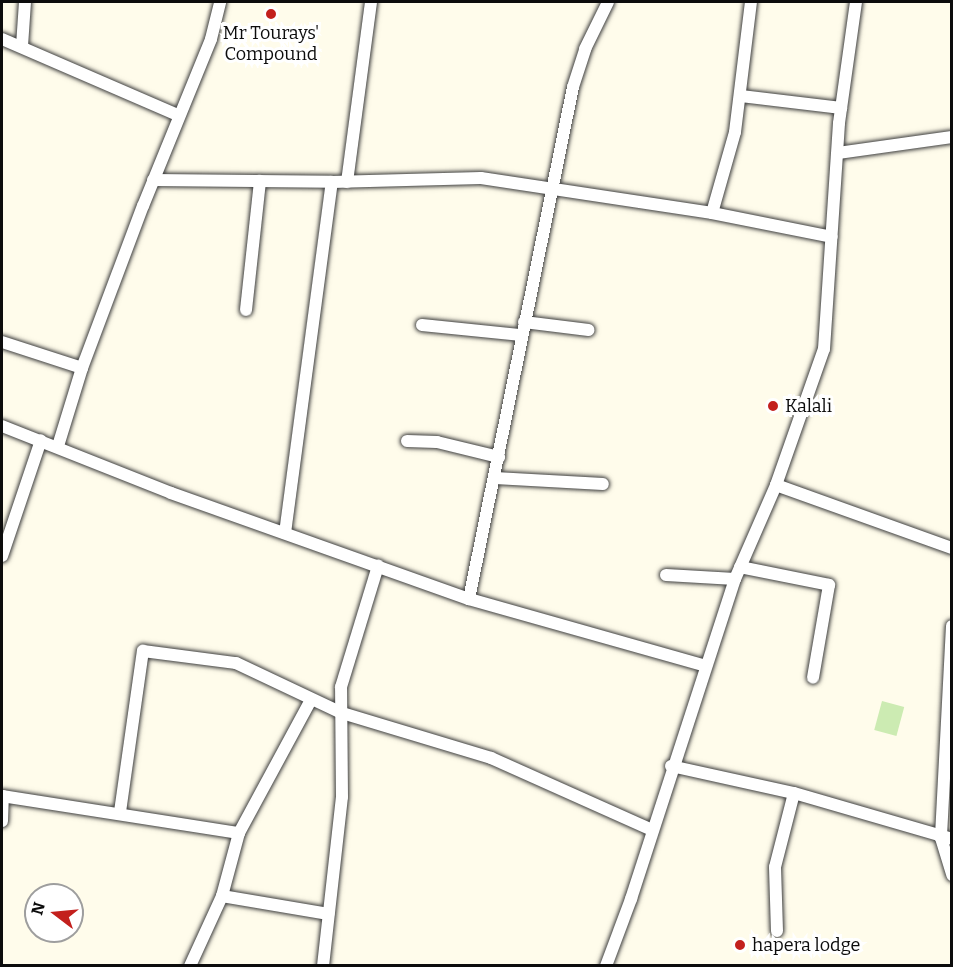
<!DOCTYPE html>
<html>
<head>
<meta charset="utf-8">
<style>
  body { margin:0 }
  #map { position:relative; width:953px; height:967px; overflow:hidden; background:#fffceb; font-family:Bitter,serif }
  div>[style] { position:absolute }
  .green>* { inset:0; background:#ccebb2; transform-origin:0 0 }
  .roads { filter:drop-shadow(0 0 2px #3f3f3f) drop-shadow(0 0 2px #3f3f3f) }
  .minor>* { height:12px; margin:-6px; padding:0 6px; transform-origin:6px; border-radius:6px; background:#fff }
  .dots>* { width:16px; height:16px; translate:-50% -50%; box-sizing:border-box; border:3px solid #fff; border-radius:50% }
  span { translate:-50% -50%; white-space:nowrap; text-align:center; line-height:1.15; -webkit-text-stroke:6px #fff; paint-order:stroke }
  .poi-label { font-size:18px; color:#0c0c0c }
  .left { translate:0 -50%; text-align:left }
  .frame { position:absolute; inset:0; border:3px solid #0c0c0c; pointer-events:none }
  .north { position:absolute; left:24px; top:883px; width:60px; height:60px; box-sizing:border-box; background:#fff; border:2px solid #9e9e9e; border-radius:50%; rotate:286deg; font-size:16px; font-weight:700; line-height:24px; text-align:center; color:#0c0c0c }
  .north::after { content:''; display:block; margin:auto; width:21px; height:27px; background:#c3201d; clip-path:polygon(50% 0,100% 100%,50% 72%,0 100%) }
</style>
</head>
<body>
<div id="map">
  <div class="green">
    <div style="left:882px;top:701px;width:23px;height:30px;rotate:15deg"></div>
  </div>
  <div class="roads">
    <div class="minor">
      <div style="left:2px;top:39px;width:192px;rotate:23.4deg"></div>
      <div style="left:22px;top:46px;width:44px;rotate:-86.1deg"></div>
      <div style="left:741px;top:96px;width:101px;rotate:6.8deg"></div>
      <div style="left:838px;top:153px;width:115px;rotate:-8deg"></div>
      <div style="left:153px;top:180px;width:179px;rotate:0.6deg"></div>
      <div style="left:332px;top:182px;width:149px;rotate:-1.5deg"></div>
      <div style="left:481px;top:178px;width:234px;rotate:8.6deg"></div>
      <div style="left:712px;top:213px;width:122px;rotate:11.3deg"></div>
      <div style="left:347px;top:182px;width:182px;rotate:-82.4deg"></div>
      <div style="left:712px;top:213px;width:84px;rotate:-74.1deg"></div>
      <div style="left:735px;top:132px;width:131px;rotate:-83deg"></div>
      <div style="left:246px;top:310px;width:130px;rotate:-83.8deg"></div>
      <div style="left:524px;top:322px;width:65px;rotate:7deg"></div>
      <div style="left:422px;top:325px;width:100px;rotate:5.8deg"></div>
      <div style="left:2px;top:342px;width:84px;rotate:18deg"></div>
      <div style="left:2px;top:426px;width:182px;rotate:21.6deg"></div>
      <div style="left:171px;top:493px;width:316px;rotate:19.6deg"></div>
      <div style="left:469px;top:599px;width:245px;rotate:15.8deg"></div>
      <div style="left:407px;top:441px;width:30px;rotate:2deg"></div>
      <div style="left:437px;top:442px;width:64px;rotate:13.6deg"></div>
      <div style="left:58px;top:446px;width:82px;rotate:-72.9deg"></div>
      <div style="left:82px;top:368px;width:173px;rotate:-69.4deg"></div>
      <div style="left:143px;top:206px;width:180px;rotate:-67.8deg"></div>
      <div style="left:211px;top:39px;width:38px;rotate:-76deg"></div>
      <div style="left:495px;top:478px;width:108px;rotate:3.2deg"></div>
      <div style="left:776px;top:485px;width:187px;rotate:19.7deg"></div>
      <div style="left:285px;top:533px;width:354px;rotate:-82.4deg"></div>
      <div style="left:2px;top:556px;width:122px;rotate:-71.4deg"></div>
      <div style="left:740px;top:567px;width:91px;rotate:11.4deg"></div>
      <div style="left:829px;top:585px;width:94px;rotate:99.8deg"></div>
      <div style="left:666px;top:575px;width:69px;rotate:3.3deg"></div>
      <div style="left:469px;top:599px;width:522px;rotate:-78.52deg"></div>
      <div style="left:573px;top:87px;width:40px;rotate:-72deg"></div>
      <div style="left:585px;top:49px;width:52px;rotate:-63.9deg"></div>
      <div style="left:952px;top:626px;width:212px;rotate:93deg"></div>
      <div style="left:941px;top:838px;width:39px;rotate:73deg"></div>
      <div style="left:671px;top:766px;width:126px;rotate:12.4deg"></div>
      <div style="left:794px;top:793px;width:165px;rotate:16.2deg"></div>
      <div style="left:2px;top:796px;width:240px;rotate:8.9deg"></div>
      <div style="left:120px;top:812px;width:163px;rotate:-81.9deg"></div>
      <div style="left:143px;top:651px;width:94px;rotate:7.4deg"></div>
      <div style="left:236px;top:663px;width:117px;rotate:25.3deg"></div>
      <div style="left:342px;top:713px;width:156px;rotate:16.8deg"></div>
      <div style="left:491px;top:758px;width:176px;rotate:24.1deg"></div>
      <div style="left:2px;top:821px;width:25px;rotate:-88deg"></div>
      <div style="left:222px;top:896px;width:108px;rotate:9.6deg"></div>
      <div style="left:777px;top:931px;width:64px;rotate:-91.8deg"></div>
      <div style="left:775px;top:867px;width:76px;rotate:-75.6deg"></div>
      <div style="left:190px;top:966px;width:77px;rotate:-65.4deg"></div>
      <div style="left:222px;top:896px;width:65px;rotate:-74.9deg"></div>
      <div style="left:239px;top:833px;width:151px;rotate:-61.6deg"></div>
      <div style="left:323px;top:966px;width:170px;rotate:-83.6deg"></div>
      <div style="left:342px;top:797px;width:110px;rotate:-90.5deg"></div>
      <div style="left:341px;top:687px;width:127px;rotate:-73deg"></div>
      <div style="left:606px;top:966px;width:72px;rotate:-69.5deg"></div>
      <div style="left:631px;top:899px;width:336px;rotate:-72deg"></div>
      <div style="left:735px;top:579px;width:103px;rotate:-66.4deg"></div>
      <div style="left:776px;top:485px;width:144px;rotate:-70.6deg"></div>
      <div style="left:824px;top:349px;width:226px;rotate:-86.2deg"></div>
      <div style="left:839px;top:123px;width:122px;rotate:-82deg"></div>
    </div>
  </div>
  <div class="dots">
    <div style="left:271px;top:14px;background:#c3201d"></div>
    <div style="left:773px;top:406px;background:#c3201d"></div>
    <div style="left:740px;top:945px;background:#c3201d"></div>
  </div>
  <div class="poi-label">
    <span style="left:271px;top:44px">Mr Tourays'<br>Compound</span>
    <span class="left" style="left:785px;top:406px">Kalali</span>
    <span class="left" style="left:752px;top:945px">hapera lodge</span>
  </div>
  <div class="frame"></div>
  <div class="north">N</div>
</div>
</body>
</html>
